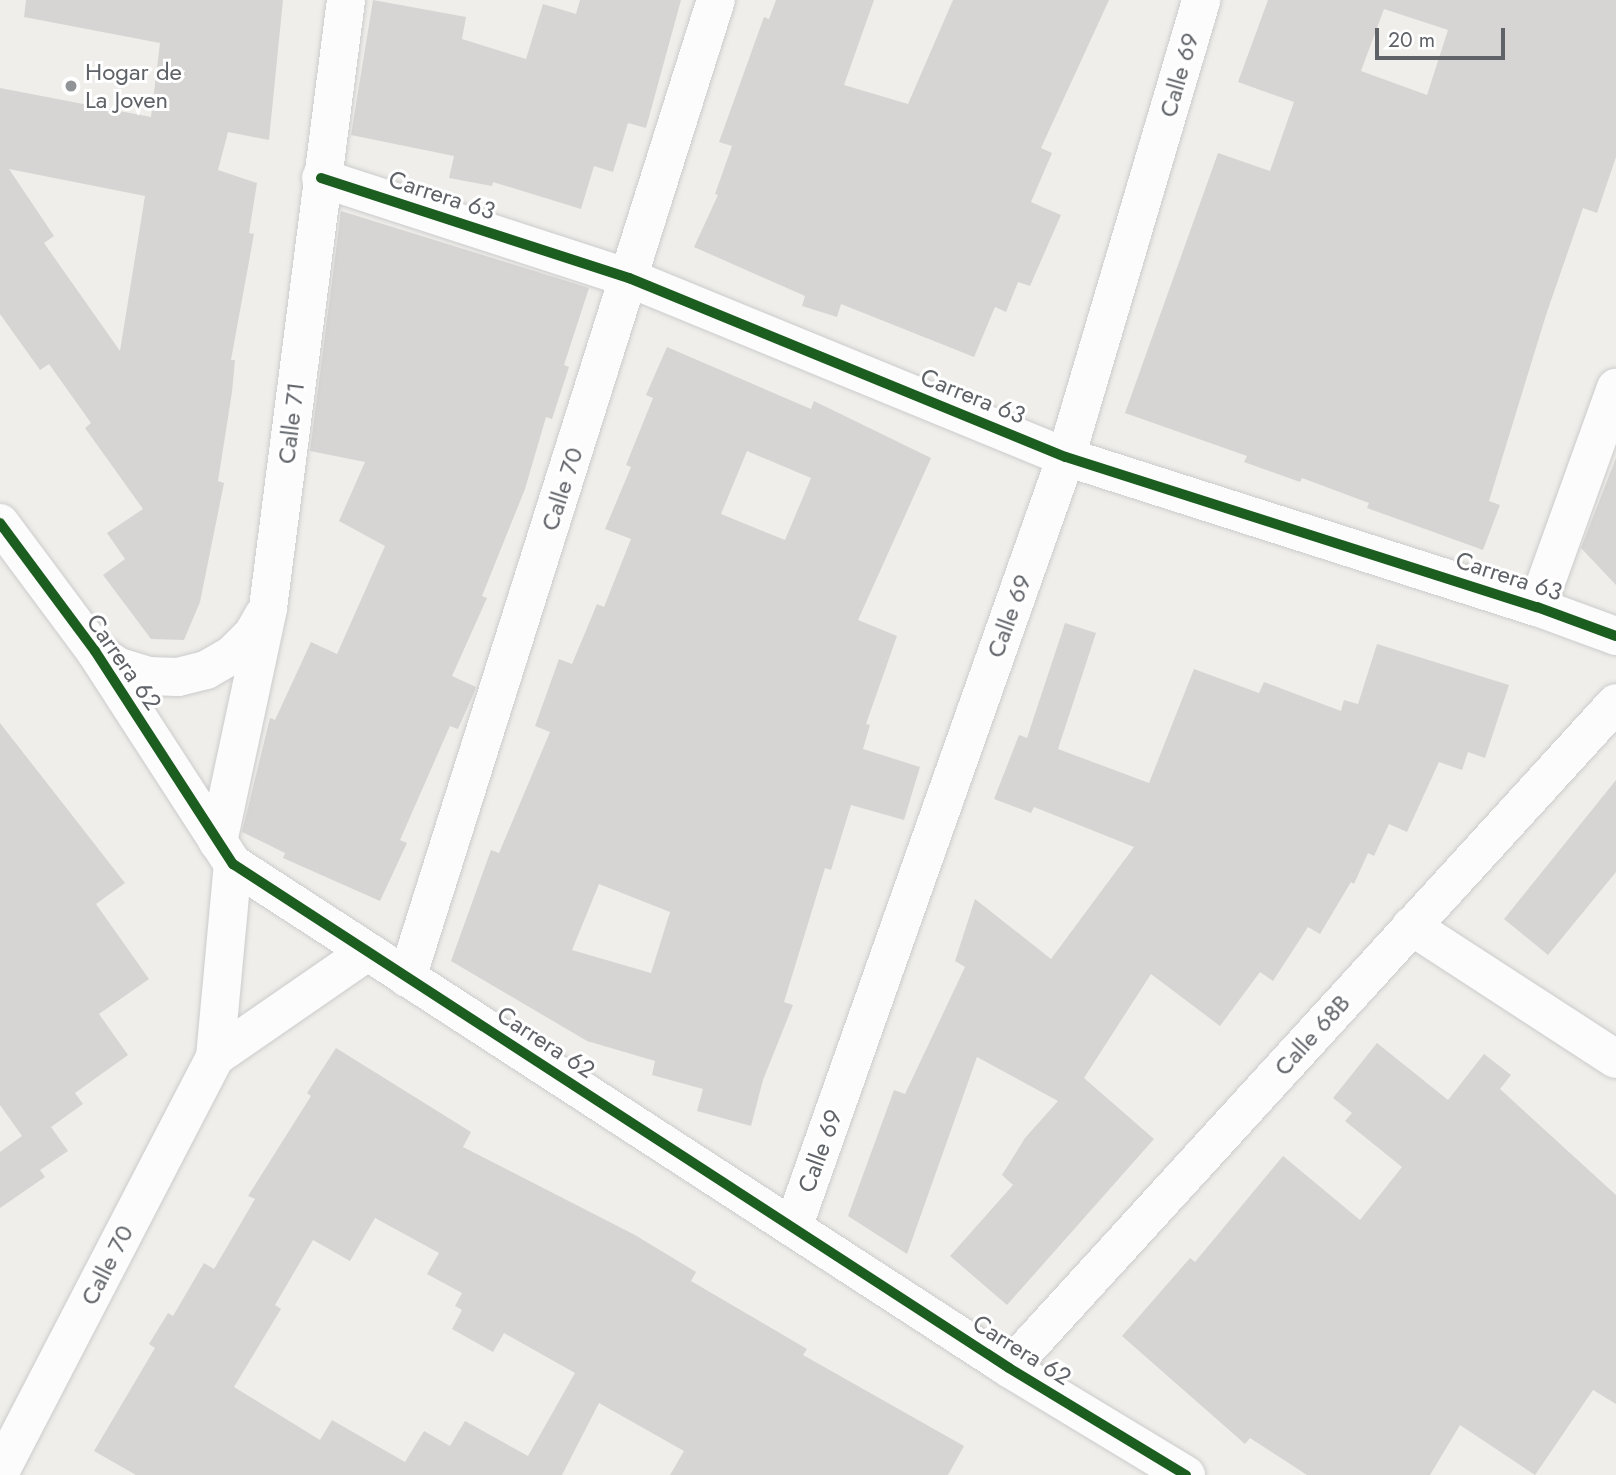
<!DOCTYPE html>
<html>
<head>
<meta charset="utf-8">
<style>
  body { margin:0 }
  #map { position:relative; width:1616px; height:1475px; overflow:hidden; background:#efeeea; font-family:Jost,sans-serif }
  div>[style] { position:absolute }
  .building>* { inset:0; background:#d6d5d3 }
  .roads { filter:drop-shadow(0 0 2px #cbcccc) drop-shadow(0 0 2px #cbcccc) }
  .street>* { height:38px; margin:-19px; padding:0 19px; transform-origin:19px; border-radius:19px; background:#fdfcfc }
  .cycleway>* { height:10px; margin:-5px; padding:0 5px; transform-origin:5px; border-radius:5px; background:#1b5e20 }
  .dots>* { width:19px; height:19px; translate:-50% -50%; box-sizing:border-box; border:4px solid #fff; border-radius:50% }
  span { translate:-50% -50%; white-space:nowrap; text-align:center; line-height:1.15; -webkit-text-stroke:6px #fff; paint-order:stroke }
  .poi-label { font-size:24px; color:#5f6368 }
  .left { translate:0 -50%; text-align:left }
  .street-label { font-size:24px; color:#5f6368 }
  .scale { position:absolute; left:1375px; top:28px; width:130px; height:32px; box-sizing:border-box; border:4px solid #5f6368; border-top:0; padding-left:9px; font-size:21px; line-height:24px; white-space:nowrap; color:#5f6368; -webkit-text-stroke:5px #fff; paint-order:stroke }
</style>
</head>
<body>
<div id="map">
  <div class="building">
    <div style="clip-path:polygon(evenodd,26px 0,283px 0,269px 140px,228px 132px,218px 170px,257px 183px,249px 233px,254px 234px,231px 360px,235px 360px,232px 392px,218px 481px,224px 483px,200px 602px,184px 640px,151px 639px,103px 575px,125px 559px,107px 533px,143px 509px,85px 428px,91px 423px,49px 364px,40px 370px,0 314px,0 88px,151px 117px,160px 43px,24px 17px,26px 0,9px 169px,145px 196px,120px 351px,44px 243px,54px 236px,9px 169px)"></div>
    <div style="clip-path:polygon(373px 0,466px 17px,462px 39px,526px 59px,543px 4px,576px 14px,580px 0,681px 0,646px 128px,628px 123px,613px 172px,594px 166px,581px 209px,493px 182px,492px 186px,449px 178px,454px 156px,351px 135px)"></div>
    <div style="clip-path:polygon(776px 0,874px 0,844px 85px,908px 104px,953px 0,1109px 0,1041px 148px,1052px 153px,1031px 202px,1061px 215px,1030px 286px,1018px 282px,1006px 312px,995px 307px,974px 357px,841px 304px,837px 317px,802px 306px,805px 296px,694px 247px,718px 195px,715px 194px,732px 146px,719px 142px,764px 17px,769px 19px)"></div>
    <div style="clip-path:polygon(evenodd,1268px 0,1616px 0,1616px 157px,1597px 213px,1583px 208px,1546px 315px,1489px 501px,1500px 505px,1483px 550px,1367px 508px,1369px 503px,1302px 478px,1300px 482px,1244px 462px,1247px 456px,1125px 413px,1218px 153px,1270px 171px,1294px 102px,1238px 82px,1268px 0,1384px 9px,1448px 30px,1427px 95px,1361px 71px,1384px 9px)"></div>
    <div style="clip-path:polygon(341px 211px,589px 288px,564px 365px,569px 367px,552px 419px,546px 417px,525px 489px,482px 596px,487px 598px,452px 676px,476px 687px,473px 695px,458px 729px,450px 726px,400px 840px,407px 843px,380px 901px,283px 858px,285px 853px,242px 832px,270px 718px,275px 720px,311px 642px,337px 654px,385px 546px,339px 521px,365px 462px,310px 451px)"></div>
    <div style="clip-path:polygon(evenodd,667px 347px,811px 409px,814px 401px,931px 458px,858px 620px,897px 636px,866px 724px,870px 725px,863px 749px,920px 767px,904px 820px,851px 805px,831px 870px,825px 868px,784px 1002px,793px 1005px,763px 1080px,751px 1126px,697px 1111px,703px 1089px,652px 1075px,655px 1061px,587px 1041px,451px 961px,491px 850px,499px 853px,550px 732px,535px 726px,559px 659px,572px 664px,597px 604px,604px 607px,631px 539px,605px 529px,631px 467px,626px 465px,653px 398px,646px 395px,667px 347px,747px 451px,811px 478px,785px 540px,721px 514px,747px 451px,667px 347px,599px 884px,670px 912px,651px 973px,572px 950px,599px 884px)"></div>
    <div style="clip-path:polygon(1616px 458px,1616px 585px,1581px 548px)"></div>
    <div style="clip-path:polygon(1065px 623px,1096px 633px,1058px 749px,1149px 783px,1194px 669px,1259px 693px,1264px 682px,1341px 711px,1344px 700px,1358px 704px,1377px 644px,1509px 685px,1485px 758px,1468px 752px,1462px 770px,1439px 762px,1407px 832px,1389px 824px,1374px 856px,1368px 853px,1354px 884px,1351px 882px,1320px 934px,1308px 927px,1273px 981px,1260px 972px,1220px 1026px,1151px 974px,1084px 1078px,1154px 1139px,1007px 1305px,950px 1256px,1013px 1185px,1002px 1175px,1025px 1138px,1058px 1101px,977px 1057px,907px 1254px,848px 1216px,894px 1090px,905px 1094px,965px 967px,955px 961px,975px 899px,1051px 959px,1134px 847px,1034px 807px,1031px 813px,994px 799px,1019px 735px,1027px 738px)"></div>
    <div style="clip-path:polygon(0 723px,125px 883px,96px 904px,149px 979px,99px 1014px,128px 1055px,75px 1093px,83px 1104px,51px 1127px,68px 1151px,40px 1170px,45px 1177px,0 1208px,0 1152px,22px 1136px,0 1105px)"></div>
    <div style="clip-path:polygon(1616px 780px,1616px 872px,1548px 955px,1504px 919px)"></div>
    <div style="clip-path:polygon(1377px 1043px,1448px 1100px,1484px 1054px,1511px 1075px,1500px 1089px,1616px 1195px,1616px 1404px,1593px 1390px,1535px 1475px,1460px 1425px,1430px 1475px,1307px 1475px,1250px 1438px,1245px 1444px,1122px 1336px,1190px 1258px,1195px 1262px,1283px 1156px,1360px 1220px,1402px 1167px,1345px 1121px,1352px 1113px,1333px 1098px)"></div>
    <div style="clip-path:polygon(evenodd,336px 1048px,471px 1132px,463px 1147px,635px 1235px,696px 1272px,691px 1281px,807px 1349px,803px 1355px,964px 1446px,948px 1475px,670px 1475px,684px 1451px,599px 1403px,562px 1475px,136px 1475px,94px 1451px,155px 1348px,149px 1344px,168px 1313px,173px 1316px,204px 1263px,214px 1269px,255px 1199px,248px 1196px,311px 1096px,307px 1093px,336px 1048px,375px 1218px,439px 1253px,427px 1274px,462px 1293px,455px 1306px,462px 1310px,452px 1329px,493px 1352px,504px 1333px,575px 1373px,528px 1456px,465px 1421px,450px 1446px,424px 1431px,405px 1462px,332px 1420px,320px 1440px,234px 1387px,281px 1309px,275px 1305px,313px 1240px,350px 1261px,375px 1218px)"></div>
  </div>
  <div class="roads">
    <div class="street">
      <div style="left:321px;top:178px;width:324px;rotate:18deg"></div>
      <div style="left:629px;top:278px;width:472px;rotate:22.3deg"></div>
      <div style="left:1066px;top:457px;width:494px;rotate:17.7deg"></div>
      <div style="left:1537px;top:607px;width:84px;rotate:20.2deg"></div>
      <div style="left:0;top:523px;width:159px;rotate:53.4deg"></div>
      <div style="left:95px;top:651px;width:254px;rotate:57.1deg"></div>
      <div style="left:233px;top:864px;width:925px;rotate:33deg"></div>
      <div style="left:1009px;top:1368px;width:207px;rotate:31.2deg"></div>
      <div style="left:1537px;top:607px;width:233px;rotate:-70.2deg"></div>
      <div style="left:95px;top:651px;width:29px;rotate:34deg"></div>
      <div style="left:119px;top:667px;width:30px;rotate:17deg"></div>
      <div style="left:148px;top:676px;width:30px;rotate:2deg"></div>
      <div style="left:178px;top:677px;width:29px;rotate:-14deg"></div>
      <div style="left:206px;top:670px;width:30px;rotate:-30deg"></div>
      <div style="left:232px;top:655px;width:30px;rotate:-45deg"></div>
      <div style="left:253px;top:634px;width:21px;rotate:-61deg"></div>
      <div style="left:218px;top:842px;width:239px;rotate:-77.9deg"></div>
      <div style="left:268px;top:608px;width:613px;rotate:-82.69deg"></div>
      <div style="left:1411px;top:926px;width:244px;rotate:33deg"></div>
      <div style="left:407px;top:978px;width:1026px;rotate:-72.47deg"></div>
      <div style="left:215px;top:1057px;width:185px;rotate:-34.6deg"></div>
      <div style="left:794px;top:1225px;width:815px;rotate:-70.5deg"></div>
      <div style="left:1066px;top:457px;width:477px;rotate:-73.5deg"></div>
      <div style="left:1009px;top:1368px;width:900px;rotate:-47.61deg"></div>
      <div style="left:0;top:1472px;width:467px;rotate:-62.6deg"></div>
      <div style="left:215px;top:1057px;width:194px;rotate:-84.7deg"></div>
    </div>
  </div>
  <div class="cycleway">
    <div style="left:321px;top:178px;width:324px;rotate:18deg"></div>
    <div style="left:629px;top:278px;width:472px;rotate:22.3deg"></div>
    <div style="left:1066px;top:457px;width:494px;rotate:17.7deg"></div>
    <div style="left:1537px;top:607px;width:84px;rotate:20.2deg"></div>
    <div style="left:0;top:523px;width:159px;rotate:53.4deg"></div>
    <div style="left:95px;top:651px;width:254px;rotate:57.1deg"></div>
    <div style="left:233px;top:864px;width:925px;rotate:33deg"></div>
    <div style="left:1009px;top:1368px;width:207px;rotate:31.2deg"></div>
  </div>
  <div class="dots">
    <div style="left:71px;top:86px;background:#919496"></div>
  </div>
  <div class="poi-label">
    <span class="left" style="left:85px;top:86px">Hogar de<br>La Joven</span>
  </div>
  <div class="street-label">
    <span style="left:1179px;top:75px;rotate:-74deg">Calle 69</span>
    <span style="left:442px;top:195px;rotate:18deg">Carrera 63</span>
    <span style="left:973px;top:396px;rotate:22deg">Carrera 63</span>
    <span style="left:291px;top:423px;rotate:-83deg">Calle 71</span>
    <span style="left:562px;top:489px;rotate:-72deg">Calle 70</span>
    <span style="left:1509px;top:576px;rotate:18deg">Carrera 63</span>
    <span style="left:1009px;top:616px;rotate:-70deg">Calle 69</span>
    <span style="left:124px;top:662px;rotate:55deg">Carrera 62</span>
    <span style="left:1312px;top:1035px;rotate:-48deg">Calle 68B</span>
    <span style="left:546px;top:1042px;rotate:33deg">Carrera 62</span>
    <span style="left:820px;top:1151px;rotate:-70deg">Calle 69</span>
    <span style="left:107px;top:1265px;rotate:-63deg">Calle 70</span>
    <span style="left:1022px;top:1350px;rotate:32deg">Carrera 62</span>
  </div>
  <div class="scale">20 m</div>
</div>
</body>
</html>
